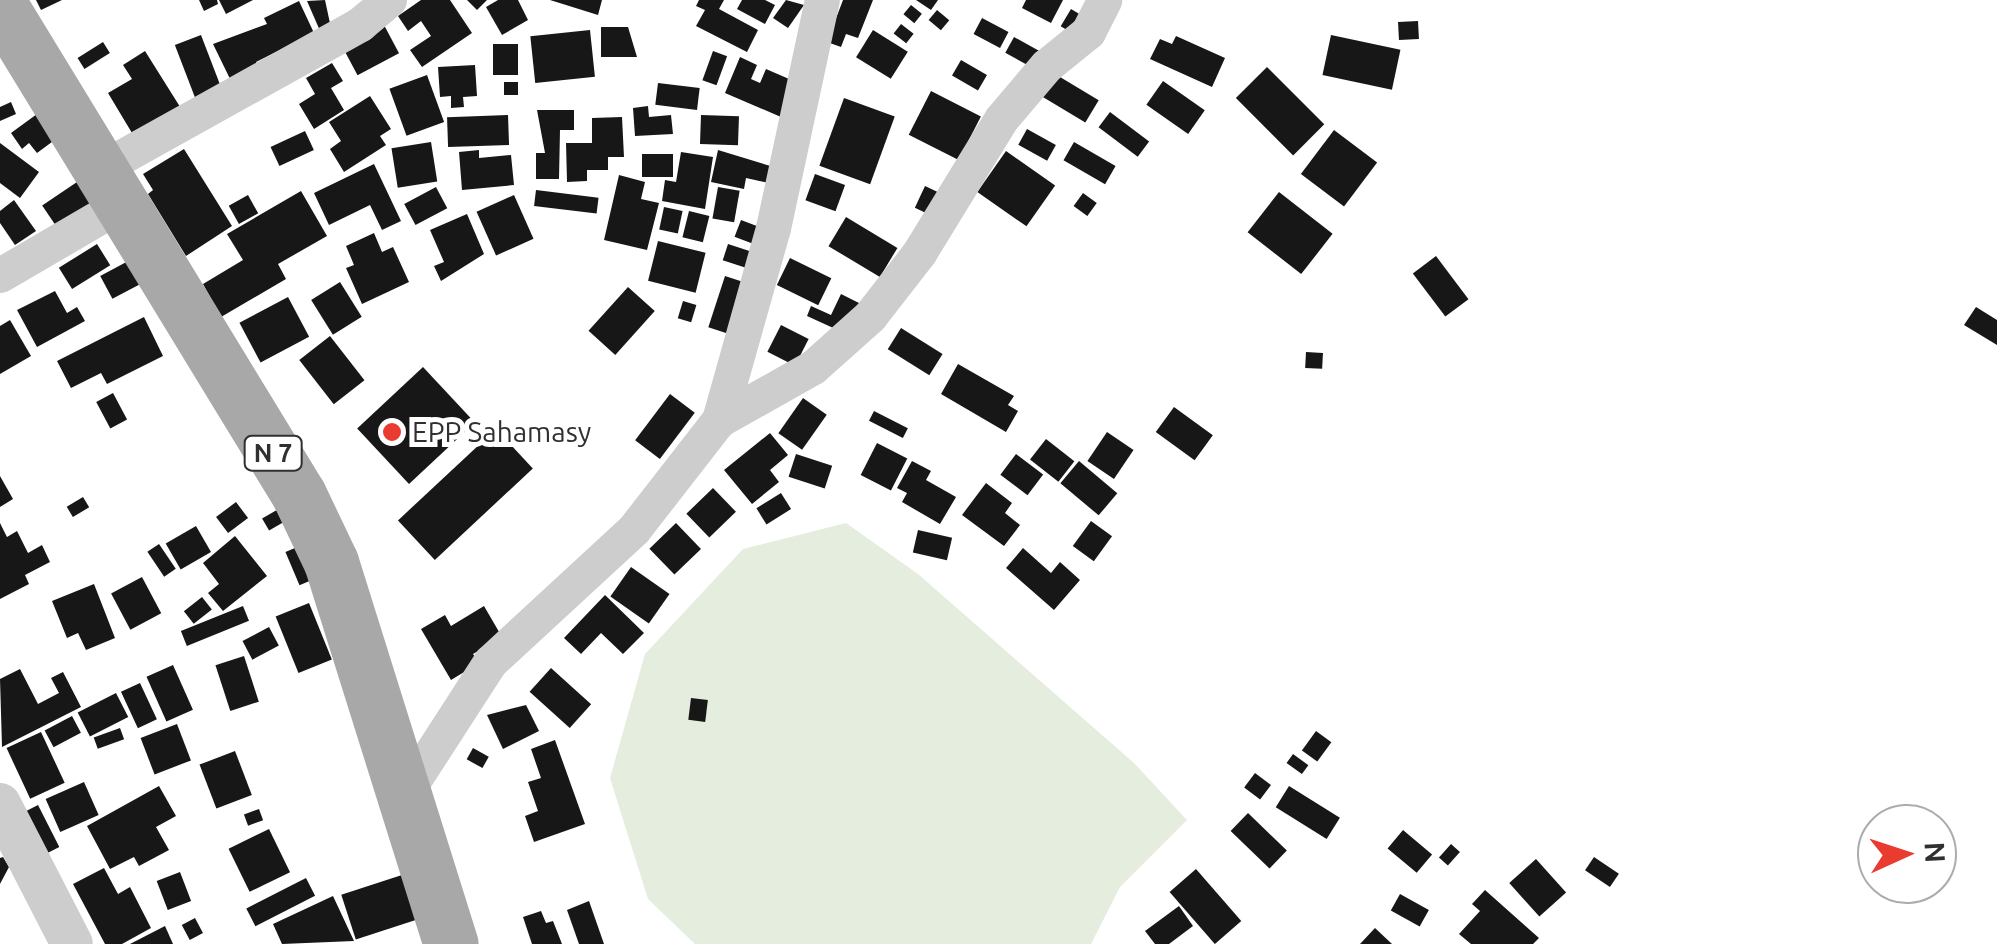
<!DOCTYPE html>
<html>
<head>
<meta charset="utf-8">
<style>
  body { margin:0 }
  #map { position:relative; width:1997px; height:944px; overflow:hidden; background:#fff; font-family:Ubuntu,sans-serif }
  div>[style] { position:absolute }
  .green>* { inset:0; background:#e5edde }
  .building>* { inset:0; background:#171717; transform-origin:0 0 }
  .minor>* { height:35px; margin:-17.5px; padding:0 17.5px; transform-origin:17.5px; border-radius:17.5px; background:#cdcdcd }
  .tertiary>* { height:42px; margin:-21px; padding:0 21px; transform-origin:21px; border-radius:21px; background:#cdcdcd }
  .primary>* { height:55px; margin:-27.5px; padding:0 27.5px; transform-origin:27.5px; border-radius:27.5px; background:#a8a8a8 }
  .dots>* { width:28px; height:28px; translate:-50% -50%; box-sizing:border-box; border:5px solid #fff; border-radius:50% }
  span { translate:-50% -50%; white-space:nowrap; text-align:center; line-height:1.15; -webkit-text-stroke:10px #fff; paint-order:stroke }
  .shield-label span { padding:2px 8px; background:#fff; border:2px solid; border-radius:8px; -webkit-text-stroke-width:0 }
  .shield-label { font-size:25px; color:#303030; font-weight:700 }
  .poi-label { font-size:28px; color:#303030 }
  .left { translate:0 -50%; text-align:left }
  .north { position:absolute; left:1857px; top:804px; width:100px; height:100px; box-sizing:border-box; background:#fff; border:2px solid #acacac; border-radius:50%; rotate:87deg; font-size:28px; font-weight:700; line-height:40px; text-align:center; color:#303030 }
  .north::after { content:''; display:block; margin:auto; width:35px; height:45px; background:#e93b30; clip-path:polygon(50% 0,100% 100%,50% 72%,0 100%) }
</style>
</head>
<body>
<div id="map">
  <div class="green">
    <div style="clip-path:polygon(846px 523px,918px 574px,1134px 763px,1187px 820px,1120px 887px,1091px 944px,695px 944px,648px 899px,610px 778px,645px 654px,743px 549px)"></div>
  </div>
  <div class="building">
    <div style="clip-path:polygon(36px 0,62px 0,41px 10px)"></div>
    <div style="clip-path:polygon(199px 0,217px 0,218px 4px,204px 11px)"></div>
    <div style="clip-path:polygon(219px 0,253px 0,226px 14px)"></div>
    <div style="clip-path:polygon(325px 0,331px 28px,321px 33px,307px 1px)"></div>
    <div style="clip-path:polygon(421px 0,450px 0,472px 33px,422px 67px,410px 50px,431px 36px,421px 21px,408px 31px,398px 16px)"></div>
    <div style="clip-path:polygon(467px 0,487px 0,477px 10px)"></div>
    <div style="clip-path:polygon(498px 0,518px 0,528px 20px,502px 35px,486px 7px)"></div>
    <div style="clip-path:polygon(550px 0,602px 0,598px 15px)"></div>
    <div style="clip-path:polygon(699px 0,724px 0,719px 9px,758px 30px,747px 52px,696px 26px,705px 10px,696px 6px)"></div>
    <div style="clip-path:polygon(742px 0,765px 0,775px 5px,765px 24px,737px 9px)"></div>
    <div style="clip-path:polygon(786px 0,804px 5px,788px 28px,773px 18px)"></div>
    <div style="clip-path:polygon(843px 0,873px 0,858px 38px,846px 34px,841px 47px,827px 42px)"></div>
    <div style="clip-path:polygon(916px 0,938px 0,931px 10px)"></div>
    <div style="clip-path:polygon(1026px 0,1063px 0,1051px 23px,1022px 8px)"></div>
    <div style="clip-path:polygon(299px 1px,314px 33px,256px 62px,261px 72px,233px 85px,213px 44px,267px 24px,264px 18px)"></div>
    <div style="left:911px;top:5px;width:14px;height:12px;rotate:39deg"></div>
    <div style="left:1071px;top:9px;width:17px;height:20px;rotate:31deg"></div>
    <div style="left:937px;top:10px;width:16px;height:13px;rotate:40deg"></div>
    <div style="left:982px;top:18px;width:30px;height:18px;rotate:28deg"></div>
    <div style="left:1418px;top:21px;width:18px;height:20px;rotate:87deg"></div>
    <div style="left:901px;top:24px;width:16px;height:12px;rotate:38deg"></div>
    <div style="left:384px;top:25px;width:32px;height:47px;rotate:62deg"></div>
    <div style="clip-path:polygon(601px 27px,628px 27px,637px 57px,601px 57px)"></div>
    <div style="left:590px;top:30px;width:47px;height:60px;rotate:84deg"></div>
    <div style="left:873px;top:30px;width:41px;height:32px;rotate:32deg"></div>
    <div style="left:201px;top:35px;width:61px;height:28px;rotate:69deg"></div>
    <div style="left:1331px;top:35px;width:71px;height:41px;rotate:12deg"></div>
    <div style="clip-path:polygon(1176px 36px,1225px 58px,1212px 87px,1150px 59px,1160px 39px,1172px 44px)"></div>
    <div style="left:1014px;top:37px;width:29px;height:18px;rotate:29deg"></div>
    <div style="left:103px;top:42px;width:13px;height:30px;rotate:58deg"></div>
    <div style="left:518px;top:44px;width:31px;height:25px;rotate:90deg"></div>
    <div style="clip-path:polygon(145px 51px,182px 110px,135px 138px,108px 93px,132px 79px,123px 65px)"></div>
    <div style="left:713px;top:51px;width:15px;height:31px;rotate:20deg"></div>
    <div style="clip-path:polygon(740px 57px,757px 65px,751px 79px,760px 83px,766px 69px,796px 82px,781px 117px,725px 93px)"></div>
    <div style="left:961px;top:60px;width:30px;height:18px;rotate:30deg"></div>
    <div style="clip-path:polygon(332px 63px,343px 81px,331px 88px,344px 110px,314px 129px,299px 104px,315px 94px,306px 78px)"></div>
    <div style="clip-path:polygon(475px 65px,477px 96px,463px 97px,464px 107px,451px 108px,451px 96px,440px 97px,438px 67px)"></div>
    <div style="left:1267px;top:67px;width:81px;height:44px;rotate:45deg"></div>
    <div style="left:1055px;top:74px;width:51px;height:26px;rotate:31deg"></div>
    <div style="left:427px;top:75px;width:50px;height:40px;rotate:70deg"></div>
    <div style="left:1163px;top:81px;width:51px;height:29px;rotate:35deg"></div>
    <div style="left:504px;top:82px;width:14px;height:13px"></div>
    <div style="left:658px;top:83px;width:42px;height:22px;rotate:7deg"></div>
    <div style="left:931px;top:91px;width:56px;height:49px;rotate:27deg"></div>
    <div style="clip-path:polygon(370px 96px,391px 129px,380px 136px,386px 145px,344px 172px,330px 149px,341px 141px,329px 122px)"></div>
    <div style="left:844px;top:98px;width:54px;height:72px;rotate:20deg"></div>
    <div style="clip-path:polygon(11px 102px,16px 114px,0 121px,0 107px)"></div>
    <div style="clip-path:polygon(648px 106px,649px 117px,671px 115px,673px 134px,635px 136px,633px 108px)"></div>
    <div style="clip-path:polygon(537px 110px,574px 110px,574px 130px,560px 130px,559px 179px,536px 179px,536px 153px,545px 153px)"></div>
    <div style="left:1110px;top:112px;width:49px;height:19px;rotate:37deg"></div>
    <div style="clip-path:polygon(37px 114px,56px 139px,37px 153px,29px 143px,22px 149px,11px 133px)"></div>
    <div style="left:508px;top:115px;width:30px;height:61px;rotate:88deg"></div>
    <div style="left:701px;top:115px;width:38px;height:29px;rotate:2deg"></div>
    <div style="clip-path:polygon(622px 117px,624px 157px,608px 157px,608px 170px,587px 170px,587px 181px,567px 182px,566px 143px,592px 143px,592px 118px)"></div>
    <div style="left:1027px;top:129px;width:33px;height:18px;rotate:29deg"></div>
    <div style="left:1334px;top:130px;width:54px;height:55px;rotate:37deg"></div>
    <div style="left:305px;top:131px;width:21px;height:38px;rotate:65deg"></div>
    <div style="left:431px;top:142px;width:40px;height:40px;rotate:81deg"></div>
    <div style="left:1074px;top:142px;width:48px;height:21px;rotate:30deg"></div>
    <div style="clip-path:polygon(0 143px,39px 172px,20px 198px,0 183px)"></div>
    <div style="clip-path:polygon(184px 149px,232px 226px,186px 256px,148px 194px,153px 190px,143px 174px)"></div>
    <div style="clip-path:polygon(479px 150px,479px 158px,511px 155px,514px 185px,462px 190px,459px 152px)"></div>
    <div style="clip-path:polygon(718px 150px,777px 168px,773px 184px,746px 178px,744px 189px,711px 182px)"></div>
    <div style="left:1006px;top:151px;width:60px;height:50px;rotate:35deg"></div>
    <div style="clip-path:polygon(681px 152px,713px 157px,705px 209px,662px 201px,665px 180px,676px 182px)"></div>
    <div style="left:642px;top:154px;width:31px;height:23px"></div>
    <div style="clip-path:polygon(374px 164px,401px 221px,382px 230px,370px 205px,329px 225px,314px 193px)"></div>
    <div style="left:815px;top:174px;width:32px;height:28px;rotate:20deg"></div>
    <div style="clip-path:polygon(619px 175px,645px 182px,641px 199px,659px 203px,647px 250px,604px 240px)"></div>
    <div style="left:77px;top:182px;width:32px;height:42px;rotate:56deg"></div>
    <div style="left:925px;top:186px;width:14px;height:24px;rotate:25deg"></div>
    <div style="left:436px;top:187px;width:24px;height:36px;rotate:62deg"></div>
    <div style="left:718px;top:187px;width:22px;height:32px;rotate:10deg"></div>
    <div style="left:536px;top:190px;width:63px;height:16px;rotate:7deg"></div>
    <div style="clip-path:polygon(301px 191px,327px 236px,278px 264px,286px 279px,221px 317px,203px 284px,243px 260px,227px 234px)"></div>
    <div style="left:1279px;top:192px;width:68px;height:51px;rotate:38deg"></div>
    <div style="left:1083px;top:193px;width:17px;height:16px;rotate:36deg"></div>
    <div style="left:248px;top:195px;width:21px;height:22px;rotate:61deg"></div>
    <div style="left:514px;top:195px;width:48px;height:41px;rotate:66deg"></div>
    <div style="clip-path:polygon(14px 200px,36px 231px,15px 245px,0 223px,0 211px)"></div>
    <div style="left:664px;top:207px;width:19px;height:23px;rotate:12deg"></div>
    <div style="left:689px;top:211px;width:21px;height:27px;rotate:14deg"></div>
    <div style="clip-path:polygon(467px 214px,484px 254px,441px 281px,434px 266px,444px 262px,430px 230px)"></div>
    <div style="left:846px;top:217px;width:60px;height:34px;rotate:31deg"></div>
    <div style="left:741px;top:220px;width:19px;height:18px;rotate:21deg"></div>
    <div style="clip-path:polygon(374px 233px,382px 252px,393px 247px,409px 282px,362px 304px,346px 268px,354px 265px,346px 246px)"></div>
    <div style="left:658px;top:241px;width:49px;height:41px;rotate:14deg"></div>
    <div style="left:97px;top:244px;width:25px;height:45px;rotate:58deg"></div>
    <div style="left:728px;top:244px;width:29px;height:17px;rotate:18deg"></div>
    <div style="left:1436px;top:256px;width:54px;height:29px;rotate:53deg"></div>
    <div style="left:790px;top:258px;width:46px;height:30px;rotate:26deg"></div>
    <div style="left:132px;top:259px;width:26px;height:36px;rotate:62deg"></div>
    <div style="left:725px;top:276px;width:25px;height:54px;rotate:18deg"></div>
    <div style="left:340px;top:282px;width:41px;height:34px;rotate:58deg"></div>
    <div style="left:628px;top:287px;width:36px;height:59px;rotate:42deg"></div>
    <div style="clip-path:polygon(55px 291px,67px 313px,77px 307px,85px 321px,37px 347px,17px 310px)"></div>
    <div style="clip-path:polygon(841px 294px,861px 304px,842px 332px,807px 316px,811px 306px,831px 315px)"></div>
    <div style="left:288px;top:297px;width:45px;height:55px;rotate:62deg"></div>
    <div style="left:683px;top:301px;width:14px;height:18px;rotate:17deg"></div>
    <div style="clip-path:polygon(1976px 307px,1997px 320px,1997px 345px,1964px 325px)"></div>
    <div style="clip-path:polygon(144px 317px,163px 356px,107px 384px,101px 373px,71px 388px,57px 361px)"></div>
    <div style="clip-path:polygon(10px 320px,31px 356px,0 374px,0 326px)"></div>
    <div style="left:781px;top:325px;width:31px;height:30px;rotate:27deg"></div>
    <div style="left:901px;top:328px;width:49px;height:25px;rotate:32deg"></div>
    <div style="left:330px;top:336px;width:56px;height:39px;rotate:52deg"></div>
    <div style="left:1306px;top:352px;width:17px;height:16px;rotate:3deg"></div>
    <div style="clip-path:polygon(958px 364px,1014px 396px,1008px 405px,1018px 411px,1006px 432px,941px 394px)"></div>
    <div style="left:423px;top:367px;width:76px;height:90px;rotate:47deg"></div>
    <div style="left:113px;top:393px;width:30px;height:19px;rotate:62deg"></div>
    <div style="left:670px;top:394px;width:31px;height:58px;rotate:37deg"></div>
    <div style="left:803px;top:398px;width:29px;height:43px;rotate:35deg"></div>
    <div style="left:1174px;top:407px;width:48px;height:31px;rotate:36deg"></div>
    <div style="left:874px;top:411px;width:38px;height:11px;rotate:27deg"></div>
    <div style="left:496px;top:429px;width:54px;height:134px;rotate:47deg"></div>
    <div style="left:1107px;top:432px;width:32px;height:35px;rotate:34deg"></div>
    <div style="clip-path:polygon(770px 433px,788px 455px,770px 470px,779px 482px,752px 504px,724px 470px)"></div>
    <div style="left:1046px;top:439px;width:36px;height:26px;rotate:38deg"></div>
    <div style="left:877px;top:443px;width:34px;height:36px;rotate:27deg"></div>
    <div style="left:796px;top:454px;width:38px;height:24px;rotate:18deg"></div>
    <div style="left:1016px;top:454px;width:34px;height:26px;rotate:37deg"></div>
    <div style="clip-path:polygon(912px 461px,931px 471px,926px 480px,956px 497px,940px 524px,902px 502px,907px 493px,897px 488px)"></div>
    <div style="left:1079px;top:461px;width:50px;height:29px;rotate:40deg"></div>
    <div style="clip-path:polygon(0 476px,13px 499px,0 507px)"></div>
    <div style="clip-path:polygon(986px 483px,1012px 503px,1005px 513px,1020px 525px,1004px 546px,962px 515px)"></div>
    <div style="left:713px;top:488px;width:33px;height:37px;rotate:46deg"></div>
    <div style="left:781px;top:493px;width:19px;height:29px;rotate:58deg"></div>
    <div style="left:83px;top:497px;width:12px;height:19px;rotate:59deg"></div>
    <div style="left:236px;top:502px;width:20px;height:25px;rotate:53deg"></div>
    <div style="left:282px;top:507px;width:14px;height:23px;rotate:60deg"></div>
    <div style="left:1091px;top:521px;width:26px;height:31px;rotate:36deg"></div>
    <div style="clip-path:polygon(0 523px,7px 537px,17px 531px,28px 553px,42px 545px,50px 562px,25px 575px,29px 584px,0 599px)"></div>
    <div style="left:676px;top:523px;width:36px;height:37px;rotate:46deg"></div>
    <div style="left:196px;top:526px;width:30px;height:35px;rotate:60deg"></div>
    <div style="left:918px;top:530px;width:35px;height:23px;rotate:13deg"></div>
    <div style="clip-path:polygon(235px 536px,267px 576px,223px 611px,208px 593px,219px 584px,203px 563px)"></div>
    <div style="left:159px;top:544px;width:30px;height:14px;rotate:56deg"></div>
    <div style="left:302px;top:545px;width:36px;height:18px;rotate:67deg"></div>
    <div style="clip-path:polygon(1023px 548px,1051px 573px,1060px 562px,1080px 580px,1054px 610px,1006px 568px)"></div>
    <div style="left:631px;top:567px;width:47px;height:36px;rotate:35deg"></div>
    <div style="left:142px;top:577px;width:41px;height:35px;rotate:62deg"></div>
    <div style="clip-path:polygon(94px 584px,115px 638px,86px 650px,78px 633px,67px 638px,52px 601px)"></div>
    <div style="clip-path:polygon(605px 595px,644px 633px,623px 654px,601px 633px,581px 654px,564px 638px)"></div>
    <div style="left:202px;top:597px;width:16px;height:23px;rotate:52deg"></div>
    <div style="left:309px;top:603px;width:61px;height:36px;rotate:68deg"></div>
    <div style="left:243px;top:606px;width:16px;height:67px;rotate:68deg"></div>
    <div style="clip-path:polygon(484px 606px,502px 637px,473px 654px,479px 663px,451px 680px,421px 629px,445px 615px,451px 626px)"></div>
    <div style="left:269px;top:627px;width:21px;height:30px;rotate:62deg"></div>
    <div style="left:244px;top:656px;width:48px;height:30px;rotate:72deg"></div>
    <div style="left:173px;top:665px;width:49px;height:29px;rotate:66deg"></div>
    <div style="left:551px;top:668px;width:54px;height:32px;rotate:42deg"></div>
    <div style="clip-path:polygon(20px 669px,38px 704px,59px 693px,51px 678px,63px 672px,81px 707px,2px 747px,0 679px)"></div>
    <div style="left:140px;top:683px;width:40px;height:21px;rotate:65deg"></div>
    <div style="left:116px;top:693px;width:27px;height:43px;rotate:63deg"></div>
    <div style="left:691px;top:698px;width:17px;height:22px;rotate:7deg"></div>
    <div style="clip-path:polygon(526px 705px,539px 731px,503px 749px,487px 715px)"></div>
    <div style="left:72px;top:716px;width:19px;height:31px;rotate:62deg"></div>
    <div style="left:177px;top:724px;width:39px;height:39px;rotate:69deg"></div>
    <div style="left:120px;top:728px;width:12px;height:28px;rotate:70deg"></div>
    <div style="left:1316px;top:731px;width:19px;height:24px;rotate:36deg"></div>
    <div style="left:41px;top:732px;width:56px;height:38px;rotate:65deg"></div>
    <div style="clip-path:polygon(555px 740px,585px 824px,534px 842px,525px 816px,538px 811px,528px 782px,541px 778px,531px 749px)"></div>
    <div style="left:473px;top:748px;width:18px;height:13px;rotate:29deg"></div>
    <div style="left:235px;top:751px;width:47px;height:38px;rotate:69deg"></div>
    <div style="left:1293px;top:754px;width:19px;height:11px;rotate:36deg"></div>
    <div style="left:1255px;top:773px;width:20px;height:18px;rotate:37deg"></div>
    <div style="left:84px;top:782px;width:36px;height:42px;rotate:66deg"></div>
    <div style="clip-path:polygon(159px 786px,176px 816px,156px 827px,169px 850px,139px 866px,134px 857px,110px 869px,87px 826px)"></div>
    <div style="left:1289px;top:786px;width:60px;height:25px;rotate:32deg"></div>
    <div style="left:38px;top:805px;width:47px;height:16px;rotate:63deg"></div>
    <div style="left:259px;top:809px;width:12px;height:16px;rotate:70deg"></div>
    <div style="left:1248px;top:813px;width:54px;height:25px;rotate:44deg"></div>
    <div style="left:269px;top:829px;width:48px;height:45px;rotate:64deg"></div>
    <div style="left:1403px;top:830px;width:38px;height:24px;rotate:40deg"></div>
    <div style="left:1451px;top:844px;width:12px;height:18px;rotate:42deg"></div>
    <div style="clip-path:polygon(3px 857px,9px 867px,0 884px,0 858px)"></div>
    <div style="left:1594px;top:857px;width:30px;height:16px;rotate:34deg"></div>
    <div style="left:1536px;top:859px;width:45px;height:36px;rotate:48deg"></div>
    <div style="clip-path:polygon(104px 868px,118px 894px,130px 887px,151px 928px,122px 944px,105px 944px,73px 884px)"></div>
    <div style="left:1196px;top:869px;width:69px;height:35px;rotate:49deg"></div>
    <div style="left:180px;top:872px;width:31px;height:25px;rotate:69deg"></div>
    <div style="left:405px;top:874px;width:47px;height:67px;rotate:72deg"></div>
    <div style="left:306px;top:878px;width:20px;height:67px;rotate:63deg"></div>
    <div style="clip-path:polygon(1485px 890px,1539px 938px,1533px 944px,1471px 944px,1459px 934px,1480px 911px,1472px 904px)"></div>
    <div style="left:1400px;top:894px;width:33px;height:19px;rotate:29deg"></div>
    <div style="clip-path:polygon(333px 896px,354px 941px,282px 944px,273px 924px)"></div>
    <div style="clip-path:polygon(589px 901px,604px 944px,579px 944px,567px 910px)"></div>
    <div style="clip-path:polygon(1179px 906px,1193px 926px,1169px 944px,1155px 944px,1145px 931px)"></div>
    <div style="clip-path:polygon(541px 911px,546px 923px,553px 921px,562px 944px,532px 944px,523px 917px)"></div>
    <div style="left:195px;top:918px;width:17px;height:15px;rotate:62deg"></div>
    <div style="clip-path:polygon(165px 926px,173px 944px,130px 944px)"></div>
    <div style="clip-path:polygon(1375px 928px,1392px 944px,1360px 944px)"></div>
  </div>
  <div class="minor">
    <div style="left:98px;top:170px;width:300px;rotate:-29.1deg"></div>
    <div style="left:360px;top:24px;width:38px;rotate:-40deg"></div>
    <div style="left:0;top:275px;width:137px;rotate:-30.3deg"></div>
    <div style="left:719px;top:420px;width:108px;rotate:-29.4deg"></div>
    <div style="left:813px;top:367px;width:76px;rotate:-41.8deg"></div>
    <div style="left:870px;top:316px;width:80px;rotate:-52.1deg"></div>
    <div style="left:919px;top:253px;width:157px;rotate:-58.5deg"></div>
    <div style="left:1001px;top:119px;width:70px;rotate:-49.7deg"></div>
    <div style="left:1046px;top:66px;width:54px;rotate:-39deg"></div>
    <div style="left:1088px;top:32px;width:36px;rotate:-63deg"></div>
    <div style="left:406px;top:792px;width:155px;rotate:-57.1deg"></div>
    <div style="left:490px;top:662px;width:196px;rotate:-42.7deg"></div>
    <div style="left:634px;top:529px;width:138px;rotate:-52.1deg"></div>
    <div style="left:719px;top:420px;width:199px;rotate:-74.3deg"></div>
    <div style="left:773px;top:228px;width:233px;rotate:-77.9deg"></div>
  </div>
  <div class="tertiary">
    <div style="left:0;top:804px;width:157px;rotate:62.8deg"></div>
  </div>
  <div class="primary">
    <div style="left:0;top:5px;width:574px;rotate:58.61deg"></div>
    <div style="left:299px;top:495px;width:74px;rotate:64.5deg"></div>
    <div style="left:331px;top:562px;width:400px;rotate:72.6deg"></div>
  </div>
  <div class="dots">
    <div style="left:392px;top:432px;background:#e93b30"></div>
  </div>
  <div class="shield-label">
    <span style="left:273px;top:453px">N 7</span>
  </div>
  <div class="poi-label">
    <span class="left" style="left:412px;top:432px">EPP Sahamasy</span>
  </div>
  <div class="north">N</div>
</div>
</body>
</html>
